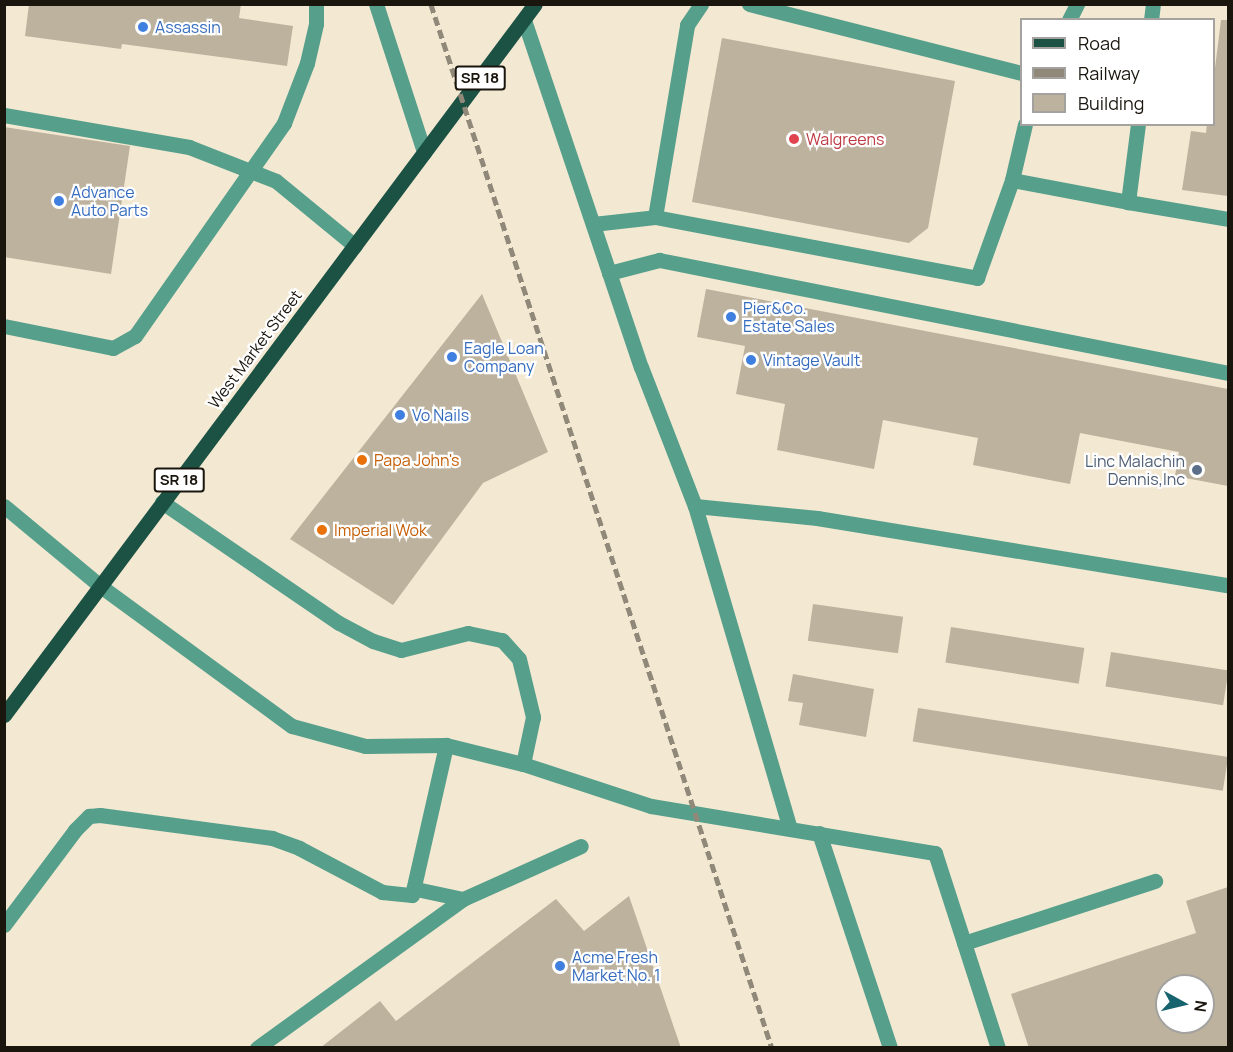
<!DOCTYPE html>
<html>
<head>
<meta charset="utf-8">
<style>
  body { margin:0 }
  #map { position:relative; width:1233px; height:1052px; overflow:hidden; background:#f3e8d2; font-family:Manrope,sans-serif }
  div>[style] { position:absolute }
  .building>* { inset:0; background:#bdb29e; transform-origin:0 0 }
  .lane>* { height:15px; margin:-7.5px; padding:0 7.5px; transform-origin:7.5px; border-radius:7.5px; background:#559f8b }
  .primary>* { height:15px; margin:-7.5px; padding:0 7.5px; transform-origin:7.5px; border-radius:7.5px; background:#1b5244 }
  .rail>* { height:4.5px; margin-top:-2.25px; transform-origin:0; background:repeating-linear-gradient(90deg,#908979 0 9px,transparent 0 13.5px) }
  .dots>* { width:16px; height:16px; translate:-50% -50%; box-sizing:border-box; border:3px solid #fff; border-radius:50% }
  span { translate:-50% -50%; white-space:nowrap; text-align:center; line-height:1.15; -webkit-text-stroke:4.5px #fff; paint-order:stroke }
  .shield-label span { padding:2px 4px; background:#fff; border:2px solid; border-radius:4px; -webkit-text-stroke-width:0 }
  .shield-label { font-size:15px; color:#1a160e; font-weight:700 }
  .shop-label { font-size:16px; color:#366cbe }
  .left { translate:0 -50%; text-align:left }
  .health-label { font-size:16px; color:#be3a42 }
  .street-label { font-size:16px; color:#1a160e }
  .food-label { font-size:16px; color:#c56008 }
  .service-label { font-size:16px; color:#4e5e75 }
  .right { translate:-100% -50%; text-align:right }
  .frame { position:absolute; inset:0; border:6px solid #1a160e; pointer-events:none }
  .legend { position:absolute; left:1020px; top:18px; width:195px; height:108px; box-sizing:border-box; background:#fff; border:2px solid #a3a29f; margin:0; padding:8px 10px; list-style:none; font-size:18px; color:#1a160e }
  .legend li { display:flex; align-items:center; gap:12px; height:30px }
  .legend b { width:30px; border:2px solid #a3a29f }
  .north { position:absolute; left:1155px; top:974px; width:60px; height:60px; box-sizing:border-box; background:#fff; border:2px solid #a3a29f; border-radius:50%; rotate:98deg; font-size:16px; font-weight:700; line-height:24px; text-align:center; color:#1a160e }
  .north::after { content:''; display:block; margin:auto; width:21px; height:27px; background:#17636e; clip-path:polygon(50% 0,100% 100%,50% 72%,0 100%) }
</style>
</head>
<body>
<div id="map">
  <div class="building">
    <div style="clip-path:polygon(29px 4px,241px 4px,239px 18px,293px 26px,287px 66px,122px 44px,121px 49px,25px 36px)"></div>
    <div style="clip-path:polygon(1221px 20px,1228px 20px,1228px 196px,1182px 190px,1191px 131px,1206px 133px,1207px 124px,1214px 124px,1214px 76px)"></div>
    <div style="clip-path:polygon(722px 38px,955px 81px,928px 228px,909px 243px,692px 202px)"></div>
    <div style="clip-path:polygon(4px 127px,130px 146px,111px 274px,4px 257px)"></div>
    <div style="clip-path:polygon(706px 289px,1228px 389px,1228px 486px,1175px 476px,1179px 452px,1080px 433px,1070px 484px,973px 465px,978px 438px,883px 420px,874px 469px,777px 450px,785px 404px,736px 394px,745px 346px,697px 337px)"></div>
    <div style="clip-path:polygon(482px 294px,548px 452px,483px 483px,393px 605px,290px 539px)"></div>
    <div style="left:813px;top:604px;width:91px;height:37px;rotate:8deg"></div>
    <div style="left:951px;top:627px;width:135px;height:36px;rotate:9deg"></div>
    <div style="left:1111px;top:652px;width:119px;height:35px;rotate:9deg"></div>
    <div style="clip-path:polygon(793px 674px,874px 689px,866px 737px,799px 725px,803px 703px,788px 701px)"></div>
    <div style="left:918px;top:708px;width:314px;height:34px;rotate:9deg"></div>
    <div style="clip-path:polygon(evenodd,1228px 887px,1228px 1048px,1029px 1048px,1011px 994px,1196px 933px,1186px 901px,1228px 887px,1167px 986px,1203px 986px,1203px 1022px,1167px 1022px,1167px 986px)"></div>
    <div style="clip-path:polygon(629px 896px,681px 1048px,320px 1048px,380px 1001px,396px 1021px,556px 899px,584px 931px)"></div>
  </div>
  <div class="lane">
    <div style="left:376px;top:4px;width:156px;rotate:72deg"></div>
    <div style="left:749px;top:4px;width:282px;rotate:14.2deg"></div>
    <div style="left:524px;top:20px;width:366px;rotate:71.4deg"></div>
    <div style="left:641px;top:367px;width:149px;rotate:68.8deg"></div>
    <div style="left:695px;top:506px;width:123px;rotate:5.6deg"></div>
    <div style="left:817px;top:518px;width:416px;rotate:9.3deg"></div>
    <div style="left:1069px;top:20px;width:18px;rotate:-63deg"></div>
    <div style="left:1151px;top:20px;width:16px;rotate:-83deg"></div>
    <div style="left:4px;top:115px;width:188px;rotate:9.8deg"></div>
    <div style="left:189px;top:147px;width:93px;rotate:21.3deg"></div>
    <div style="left:276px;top:181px;width:102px;rotate:39.4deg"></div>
    <div style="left:1138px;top:124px;width:79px;rotate:97.3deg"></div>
    <div style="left:1128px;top:202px;width:101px;rotate:9.6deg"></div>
    <div style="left:1012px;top:180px;width:57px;rotate:-76.9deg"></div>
    <div style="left:655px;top:217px;width:195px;rotate:-80.5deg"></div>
    <div style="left:687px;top:25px;width:25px;rotate:-56deg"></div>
    <div style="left:593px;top:224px;width:62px;rotate:-6.4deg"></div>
    <div style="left:655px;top:217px;width:328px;rotate:10.7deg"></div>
    <div style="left:977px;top:278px;width:104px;rotate:-70.3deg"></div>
    <div style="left:1012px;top:180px;width:118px;rotate:10.7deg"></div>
    <div style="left:609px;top:273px;width:52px;rotate:-14.6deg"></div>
    <div style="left:659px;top:260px;width:580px;rotate:11.23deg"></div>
    <div style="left:4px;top:326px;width:111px;rotate:11.4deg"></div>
    <div style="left:113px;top:348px;width:25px;rotate:-29deg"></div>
    <div style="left:135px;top:336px;width:260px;rotate:-55deg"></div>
    <div style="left:284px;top:123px;width:64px;rotate:-69deg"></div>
    <div style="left:307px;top:63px;width:40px;rotate:-77deg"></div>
    <div style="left:316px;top:24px;width:20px;rotate:-90deg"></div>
    <div style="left:162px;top:502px;width:214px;rotate:34.4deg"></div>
    <div style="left:339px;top:623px;width:38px;rotate:28deg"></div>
    <div style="left:373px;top:641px;width:29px;rotate:18deg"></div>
    <div style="left:401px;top:650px;width:69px;rotate:-14.2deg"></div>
    <div style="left:468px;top:633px;width:35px;rotate:12deg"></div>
    <div style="left:502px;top:640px;width:25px;rotate:48deg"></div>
    <div style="left:519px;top:659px;width:60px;rotate:76.4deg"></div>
    <div style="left:533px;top:717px;width:48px;rotate:102deg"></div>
    <div style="left:4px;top:506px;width:124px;rotate:39.7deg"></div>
    <div style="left:99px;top:585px;width:239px;rotate:36.2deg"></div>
    <div style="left:292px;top:726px;width:76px;rotate:15.3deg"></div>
    <div style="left:365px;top:746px;width:81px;rotate:-0.7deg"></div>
    <div style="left:446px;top:745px;width:79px;rotate:13.9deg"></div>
    <div style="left:523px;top:764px;width:135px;rotate:18.2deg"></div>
    <div style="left:651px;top:806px;width:288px;rotate:9.4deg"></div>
    <div style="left:935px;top:853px;width:205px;rotate:72.1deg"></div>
    <div style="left:695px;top:506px;width:336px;rotate:73.6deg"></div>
    <div style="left:819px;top:833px;width:226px;rotate:71.7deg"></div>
    <div style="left:416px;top:889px;width:48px;rotate:12deg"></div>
    <div style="left:463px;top:899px;width:129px;rotate:-24.2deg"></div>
    <div style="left:4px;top:925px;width:119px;rotate:-53.2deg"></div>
    <div style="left:75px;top:830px;width:20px;rotate:-45deg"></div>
    <div style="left:89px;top:816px;width:11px;rotate:-5deg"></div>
    <div style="left:100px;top:815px;width:174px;rotate:7.6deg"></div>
    <div style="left:272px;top:838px;width:29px;rotate:20deg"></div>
    <div style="left:299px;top:848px;width:94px;rotate:27.9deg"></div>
    <div style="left:382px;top:892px;width:30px;rotate:6deg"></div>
    <div style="left:412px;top:895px;width:154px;rotate:-77.2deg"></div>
    <div style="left:964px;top:943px;width:201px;rotate:-18deg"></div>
    <div style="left:257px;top:1048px;width:254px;rotate:-35.9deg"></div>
  </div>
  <div class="primary">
    <div style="left:4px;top:715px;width:887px;rotate:-53.25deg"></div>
  </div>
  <div class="rail">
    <div style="left:431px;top:4px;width:1098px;rotate:71.91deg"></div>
  </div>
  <div class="dots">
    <div style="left:143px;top:27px;background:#3f7fe0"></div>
    <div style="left:794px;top:139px;background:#e0444e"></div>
    <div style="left:59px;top:201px;background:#3f7fe0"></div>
    <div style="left:731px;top:317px;background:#3f7fe0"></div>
    <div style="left:452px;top:357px;background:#3f7fe0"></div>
    <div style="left:751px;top:360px;background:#3f7fe0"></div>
    <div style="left:400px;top:415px;background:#3f7fe0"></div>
    <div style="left:362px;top:460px;background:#e8710a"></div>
    <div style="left:1197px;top:470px;background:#5c6f8a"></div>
    <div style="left:322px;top:530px;background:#e8710a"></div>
    <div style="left:560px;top:966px;background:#3f7fe0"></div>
  </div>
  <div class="shield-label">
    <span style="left:480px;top:78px">SR 18</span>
    <span style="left:179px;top:480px">SR 18</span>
  </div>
  <div class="shop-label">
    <span class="left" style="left:155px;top:27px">Assassin</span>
    <span class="left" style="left:71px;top:201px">Advance<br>Auto Parts</span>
    <span class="left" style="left:743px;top:317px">Pier&amp;Co.<br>Estate Sales</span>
    <span class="left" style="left:464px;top:357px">Eagle Loan<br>Company</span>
    <span class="left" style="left:763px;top:360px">Vintage Vault</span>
    <span class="left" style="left:412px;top:415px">Vo Nails</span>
    <span class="left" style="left:572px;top:966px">Acme Fresh<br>Market No. 1</span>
  </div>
  <div class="health-label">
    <span class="left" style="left:806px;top:139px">Walgreens</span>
  </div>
  <div class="street-label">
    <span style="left:255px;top:349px;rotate:-53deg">West Market Street</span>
  </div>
  <div class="food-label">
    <span class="left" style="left:374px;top:460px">Papa John's</span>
    <span class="left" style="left:334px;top:530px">Imperial Wok</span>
  </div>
  <div class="service-label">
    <span class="right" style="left:1185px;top:470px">Linc Malachin<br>Dennis,Inc</span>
  </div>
  <div class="frame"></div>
  <ul class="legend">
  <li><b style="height:8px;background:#1b5244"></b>Road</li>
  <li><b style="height:8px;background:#908979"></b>Railway</li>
  <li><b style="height:16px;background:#bdb29e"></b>Building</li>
  </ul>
  <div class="north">N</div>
</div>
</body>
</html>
